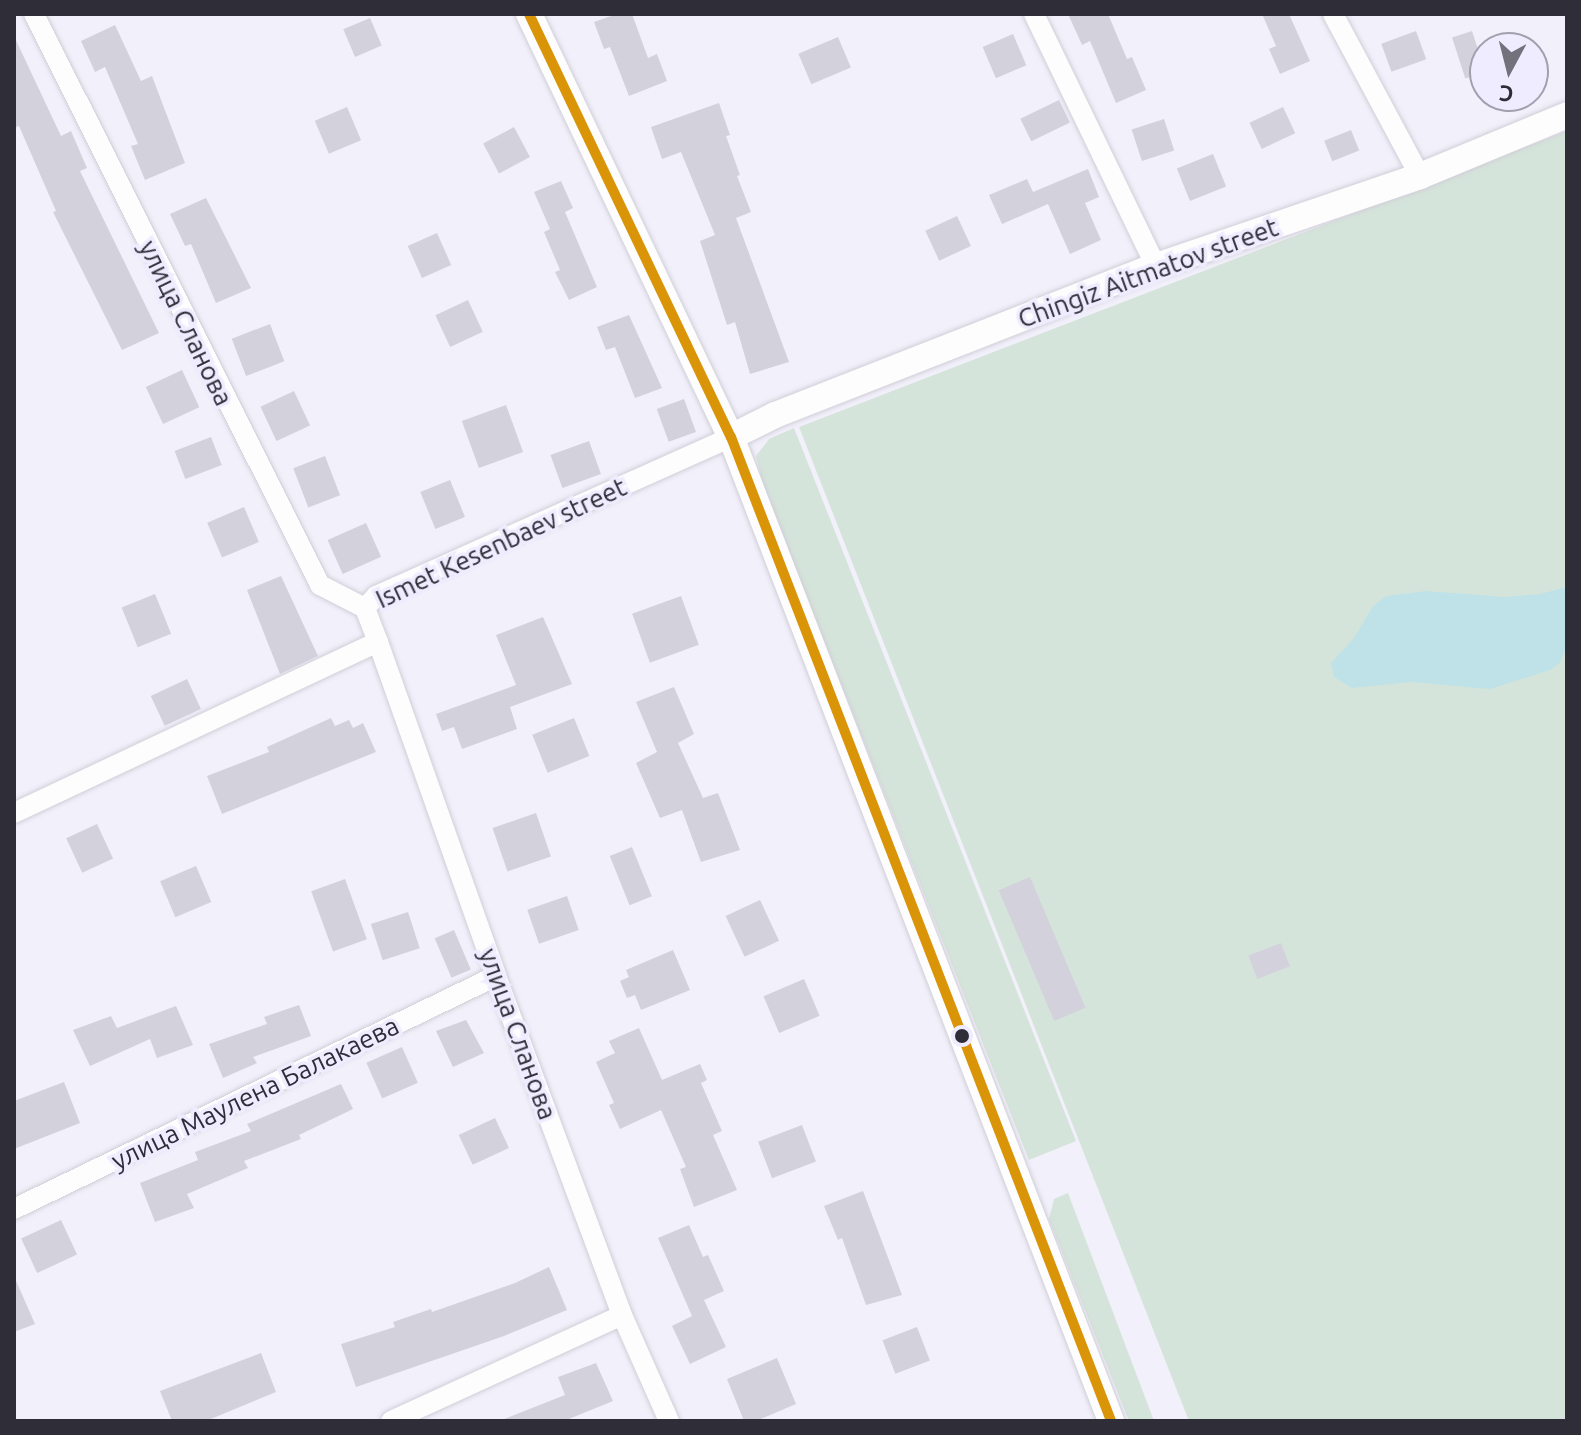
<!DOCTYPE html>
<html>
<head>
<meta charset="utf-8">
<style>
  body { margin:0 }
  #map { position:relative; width:1581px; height:1435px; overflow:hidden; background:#f2f0fa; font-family:Ubuntu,sans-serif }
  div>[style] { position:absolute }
  .green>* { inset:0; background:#d5e4da }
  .water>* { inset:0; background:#bee2e7 }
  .building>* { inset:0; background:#d3d2dc; transform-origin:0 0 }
  .roads { filter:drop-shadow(0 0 2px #d0ced8) drop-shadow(0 0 2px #d0ced8) }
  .street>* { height:20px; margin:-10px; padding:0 10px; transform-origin:10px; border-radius:10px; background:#fdfdfe }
  .secondary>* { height:26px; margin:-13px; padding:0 13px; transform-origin:13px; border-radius:13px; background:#fdfdfe }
  .bus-1>* { height:10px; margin:-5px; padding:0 5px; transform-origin:5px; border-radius:5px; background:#d99408 }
  .dots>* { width:22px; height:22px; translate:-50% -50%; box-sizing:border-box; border:4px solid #eeecfe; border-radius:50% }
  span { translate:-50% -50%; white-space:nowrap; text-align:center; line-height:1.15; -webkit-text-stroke:7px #eeecfe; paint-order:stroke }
  .street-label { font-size:26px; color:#2e2d38 }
  .frame { position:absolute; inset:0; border:16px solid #2e2d38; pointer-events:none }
  .north { position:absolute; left:1469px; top:32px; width:80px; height:80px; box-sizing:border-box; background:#eeecfe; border:2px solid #a1a0af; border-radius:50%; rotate:187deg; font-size:22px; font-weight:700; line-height:32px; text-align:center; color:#2e2d38 }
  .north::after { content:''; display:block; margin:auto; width:28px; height:36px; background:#73717c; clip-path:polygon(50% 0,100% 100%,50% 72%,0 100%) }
</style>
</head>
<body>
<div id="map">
  <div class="green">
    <div style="clip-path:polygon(1567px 131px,1567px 1421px,1189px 1421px,799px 427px)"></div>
    <div style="clip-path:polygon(794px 428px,1076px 1141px,1029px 1160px,763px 486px,756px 456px,769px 439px)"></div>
    <div style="clip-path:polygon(1068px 1193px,1154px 1421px,1129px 1421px,1049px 1219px,1054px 1199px)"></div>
  </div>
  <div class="water">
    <div style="clip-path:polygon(1567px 587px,1567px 645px,1560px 663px,1550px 670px,1490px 689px,1411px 682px,1352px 688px,1334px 677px,1331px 663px,1354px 638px,1373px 606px,1386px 596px,1426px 591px,1505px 597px,1540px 594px)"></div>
  </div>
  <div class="building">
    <div style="clip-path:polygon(617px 14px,632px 14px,648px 58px,657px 54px,667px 81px,629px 96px,610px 47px,604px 49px,594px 22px)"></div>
    <div style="clip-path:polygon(1068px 14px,1108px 14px,1127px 59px,1132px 57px,1146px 90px,1116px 103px,1090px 41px,1082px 45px)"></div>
    <div style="clip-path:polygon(1262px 14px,1289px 14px,1310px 61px,1280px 74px,1269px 49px,1276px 46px)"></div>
    <div style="left:370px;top:18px;width:30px;height:29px;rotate:67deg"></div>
    <div style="clip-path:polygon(115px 25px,141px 81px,152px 76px,185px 163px,145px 180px,131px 146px,138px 144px,105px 67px,95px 72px,81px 41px)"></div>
    <div style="left:1416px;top:31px;width:30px;height:37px;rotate:70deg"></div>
    <div style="left:1472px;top:31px;width:43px;height:21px;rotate:72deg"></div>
    <div style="left:1013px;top:34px;width:34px;height:33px;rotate:67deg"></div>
    <div style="clip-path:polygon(14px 36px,61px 136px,71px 131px,87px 168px,80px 171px,159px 333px,122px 350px,53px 212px,56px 211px,19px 126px,14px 128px)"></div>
    <div style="left:838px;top:37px;width:33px;height:43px;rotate:67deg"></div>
    <div style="left:1059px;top:100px;width:25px;height:43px;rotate:64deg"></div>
    <div style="clip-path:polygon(719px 103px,730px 135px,726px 136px,740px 175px,737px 176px,751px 212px,736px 218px,789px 362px,750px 374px,735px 322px,727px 325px,700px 241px,715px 235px,681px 152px,662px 159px,651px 127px)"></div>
    <div style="left:347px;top:107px;width:36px;height:35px;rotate:67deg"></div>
    <div style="left:1283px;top:107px;width:29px;height:37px;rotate:65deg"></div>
    <div style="left:1164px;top:119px;width:33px;height:34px;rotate:72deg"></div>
    <div style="left:514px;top:127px;width:34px;height:35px;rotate:62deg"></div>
    <div style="left:1351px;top:130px;width:22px;height:29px;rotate:68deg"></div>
    <div style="left:1213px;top:154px;width:35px;height:39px;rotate:68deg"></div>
    <div style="clip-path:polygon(1088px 169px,1099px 197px,1085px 203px,1101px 240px,1070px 254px,1048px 204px,1002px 224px,989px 195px,1027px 179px,1033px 192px)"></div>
    <div style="clip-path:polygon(561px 181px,573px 208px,565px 212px,597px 287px,569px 300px,555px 272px,560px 270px,544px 232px,550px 229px,534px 192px)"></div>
    <div style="clip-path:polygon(206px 198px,251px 288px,216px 303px,191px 244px,185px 246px,170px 214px)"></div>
    <div style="left:957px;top:216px;width:33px;height:35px;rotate:65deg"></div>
    <div style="left:437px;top:233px;width:35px;height:32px;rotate:66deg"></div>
    <div style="left:468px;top:300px;width:35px;height:36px;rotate:65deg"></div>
    <div style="clip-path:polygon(629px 315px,662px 388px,635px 398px,615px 347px,606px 350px,597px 327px)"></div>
    <div style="left:270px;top:324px;width:40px;height:41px;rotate:69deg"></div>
    <div style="left:182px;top:370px;width:41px;height:40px;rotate:65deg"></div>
    <div style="left:294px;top:391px;width:38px;height:37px;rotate:65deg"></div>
    <div style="left:684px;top:399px;width:35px;height:29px;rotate:70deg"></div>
    <div style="left:506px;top:405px;width:50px;height:47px;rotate:70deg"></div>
    <div style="left:211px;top:437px;width:30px;height:39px;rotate:69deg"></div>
    <div style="left:589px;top:441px;width:35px;height:41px;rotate:70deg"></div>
    <div style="left:325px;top:456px;width:42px;height:34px;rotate:69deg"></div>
    <div style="left:450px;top:480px;width:40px;height:32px;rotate:68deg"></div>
    <div style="left:244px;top:507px;width:38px;height:40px;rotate:67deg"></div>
    <div style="left:366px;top:523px;width:37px;height:42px;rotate:66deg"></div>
    <div style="clip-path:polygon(281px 576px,318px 656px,280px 674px,247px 590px)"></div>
    <div style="left:155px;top:594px;width:43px;height:36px;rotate:68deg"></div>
    <div style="left:681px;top:596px;width:52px;height:52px;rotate:70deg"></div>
    <div style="clip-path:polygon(543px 617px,572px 684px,510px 707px,517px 729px,462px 749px,454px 727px,442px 731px,436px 714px,516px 685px,496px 635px)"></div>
    <div style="left:187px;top:679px;width:33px;height:40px;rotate:65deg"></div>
    <div style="clip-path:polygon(674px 687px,694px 734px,678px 743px,703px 798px,718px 793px,740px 850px,701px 862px,682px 810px,660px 818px,636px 763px,657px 752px,636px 702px)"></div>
    <div style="clip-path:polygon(331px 718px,335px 726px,349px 720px,353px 728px,363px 723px,376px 752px,222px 814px,207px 776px,269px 752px,267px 747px)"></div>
    <div style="left:574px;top:718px;width:41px;height:45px;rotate:68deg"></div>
    <div style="left:536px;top:813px;width:46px;height:46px;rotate:71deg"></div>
    <div style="left:97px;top:824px;width:38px;height:34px;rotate:65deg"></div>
    <div style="left:632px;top:847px;width:53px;height:24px;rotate:68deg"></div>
    <div style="left:196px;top:866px;width:39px;height:39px;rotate:67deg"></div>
    <div style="left:1030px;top:877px;width:142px;height:34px;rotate:67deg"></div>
    <div style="left:345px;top:879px;width:64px;height:36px;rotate:70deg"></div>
    <div style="left:567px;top:896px;width:36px;height:42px;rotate:71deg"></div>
    <div style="left:760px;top:900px;width:45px;height:38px;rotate:65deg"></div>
    <div style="left:408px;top:912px;width:38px;height:39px;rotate:72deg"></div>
    <div style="left:454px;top:930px;width:43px;height:21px;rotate:67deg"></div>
    <div style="left:1281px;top:943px;width:25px;height:35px;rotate:69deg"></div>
    <div style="clip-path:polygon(673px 950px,690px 990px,641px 1010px,635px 995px,627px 998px,620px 981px,629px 977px,626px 970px)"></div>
    <div style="left:804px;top:979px;width:40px;height:44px;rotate:67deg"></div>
    <div style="clip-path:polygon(299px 1005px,311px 1036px,253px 1057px,257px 1063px,223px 1078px,209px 1044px,267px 1024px,264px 1017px)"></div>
    <div style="clip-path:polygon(176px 1006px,193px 1045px,157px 1058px,150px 1039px,90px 1066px,73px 1030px,111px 1016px,117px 1028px)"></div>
    <div style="clip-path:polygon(466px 1020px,484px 1053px,453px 1067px,436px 1031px)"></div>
    <div style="clip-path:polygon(639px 1028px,662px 1080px,700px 1064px,707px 1080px,701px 1083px,722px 1131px,713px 1135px,737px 1190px,694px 1207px,680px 1169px,686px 1167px,661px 1110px,620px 1129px,609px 1105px,614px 1103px,596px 1062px,615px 1053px,609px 1041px)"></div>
    <div style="left:402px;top:1047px;width:39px;height:39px;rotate:66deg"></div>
    <div style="clip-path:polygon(64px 1082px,80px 1123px,14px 1149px,14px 1101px)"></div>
    <div style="clip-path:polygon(341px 1084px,353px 1109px,299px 1135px,301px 1139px,244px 1161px,248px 1168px,187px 1194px,194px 1208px,155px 1222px,140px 1183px,198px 1160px,195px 1152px,251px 1131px,247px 1124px)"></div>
    <div style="left:495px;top:1118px;width:33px;height:40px;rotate:65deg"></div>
    <div style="left:802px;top:1125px;width:39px;height:47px;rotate:69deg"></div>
    <div style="clip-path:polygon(863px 1191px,902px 1295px,866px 1305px,842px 1238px,838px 1240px,824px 1206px)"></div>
    <div style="left:61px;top:1220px;width:38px;height:44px;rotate:65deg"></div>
    <div style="clip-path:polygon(689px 1225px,703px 1257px,708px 1255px,724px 1291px,704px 1300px,726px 1347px,690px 1364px,672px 1326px,692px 1316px,658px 1238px)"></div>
    <div style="clip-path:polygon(549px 1267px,567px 1310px,504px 1336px,356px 1387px,341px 1344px,395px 1327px,393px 1322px,431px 1309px,432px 1312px,515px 1283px)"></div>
    <div style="clip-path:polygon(14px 1276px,35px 1324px,14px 1332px)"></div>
    <div style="left:917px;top:1327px;width:36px;height:37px;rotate:69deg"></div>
    <div style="clip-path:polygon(261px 1353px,276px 1392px,206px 1421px,172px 1421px,160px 1391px)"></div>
    <div style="clip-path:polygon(777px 1358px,796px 1404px,756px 1421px,744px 1421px,727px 1379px)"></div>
    <div style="clip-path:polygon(596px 1363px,613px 1401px,564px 1421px,499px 1421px,565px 1395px,558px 1377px)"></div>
  </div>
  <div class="roads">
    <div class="street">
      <div style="left:34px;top:14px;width:639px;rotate:63.39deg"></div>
      <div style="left:320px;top:585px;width:51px;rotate:27.1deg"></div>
      <div style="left:1034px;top:14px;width:280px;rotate:64.2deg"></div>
      <div style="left:1333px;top:14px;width:184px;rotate:61.8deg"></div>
      <div style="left:378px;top:642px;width:354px;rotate:70.5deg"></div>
      <div style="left:496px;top:976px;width:362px;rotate:69.6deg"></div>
      <div style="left:622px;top:1315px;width:116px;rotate:66.1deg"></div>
      <div style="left:14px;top:813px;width:402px;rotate:-25.2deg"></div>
      <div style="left:378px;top:642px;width:36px;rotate:-111deg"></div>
      <div style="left:365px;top:608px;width:16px;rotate:-47deg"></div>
      <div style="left:376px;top:596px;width:389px;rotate:-24.1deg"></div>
      <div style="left:14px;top:1209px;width:535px;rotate:-25.8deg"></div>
      <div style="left:391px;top:1421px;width:254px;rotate:-24.6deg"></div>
    </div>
    <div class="secondary">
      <div style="left:529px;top:14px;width:469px;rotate:64.5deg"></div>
      <div style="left:731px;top:437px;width:1055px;rotate:68.88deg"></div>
      <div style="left:731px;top:437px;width:49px;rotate:-26.6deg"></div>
      <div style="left:775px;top:415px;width:409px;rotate:-21.4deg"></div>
      <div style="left:1156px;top:266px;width:279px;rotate:-18.8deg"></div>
      <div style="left:1420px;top:176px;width:159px;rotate:-22.5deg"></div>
    </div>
  </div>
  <div class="bus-1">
    <div style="left:529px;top:14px;width:469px;rotate:64.5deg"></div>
    <div style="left:731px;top:437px;width:1055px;rotate:68.88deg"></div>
  </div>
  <div class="dots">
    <div style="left:962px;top:1036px;background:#2e2d38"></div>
  </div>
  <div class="street-label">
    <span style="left:1148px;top:273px;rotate:-20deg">Chingiz Aitmatov street</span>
    <span style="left:186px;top:323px;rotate:64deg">улица Сланова</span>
    <span style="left:501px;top:543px;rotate:-25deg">Ismet Kesenbaev street</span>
    <span style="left:518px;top:1034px;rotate:70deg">улица Сланова</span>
    <span style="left:255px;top:1093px;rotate:-26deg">улица Маулена Балакаева</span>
  </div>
  <div class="frame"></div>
  <div class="north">С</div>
</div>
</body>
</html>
